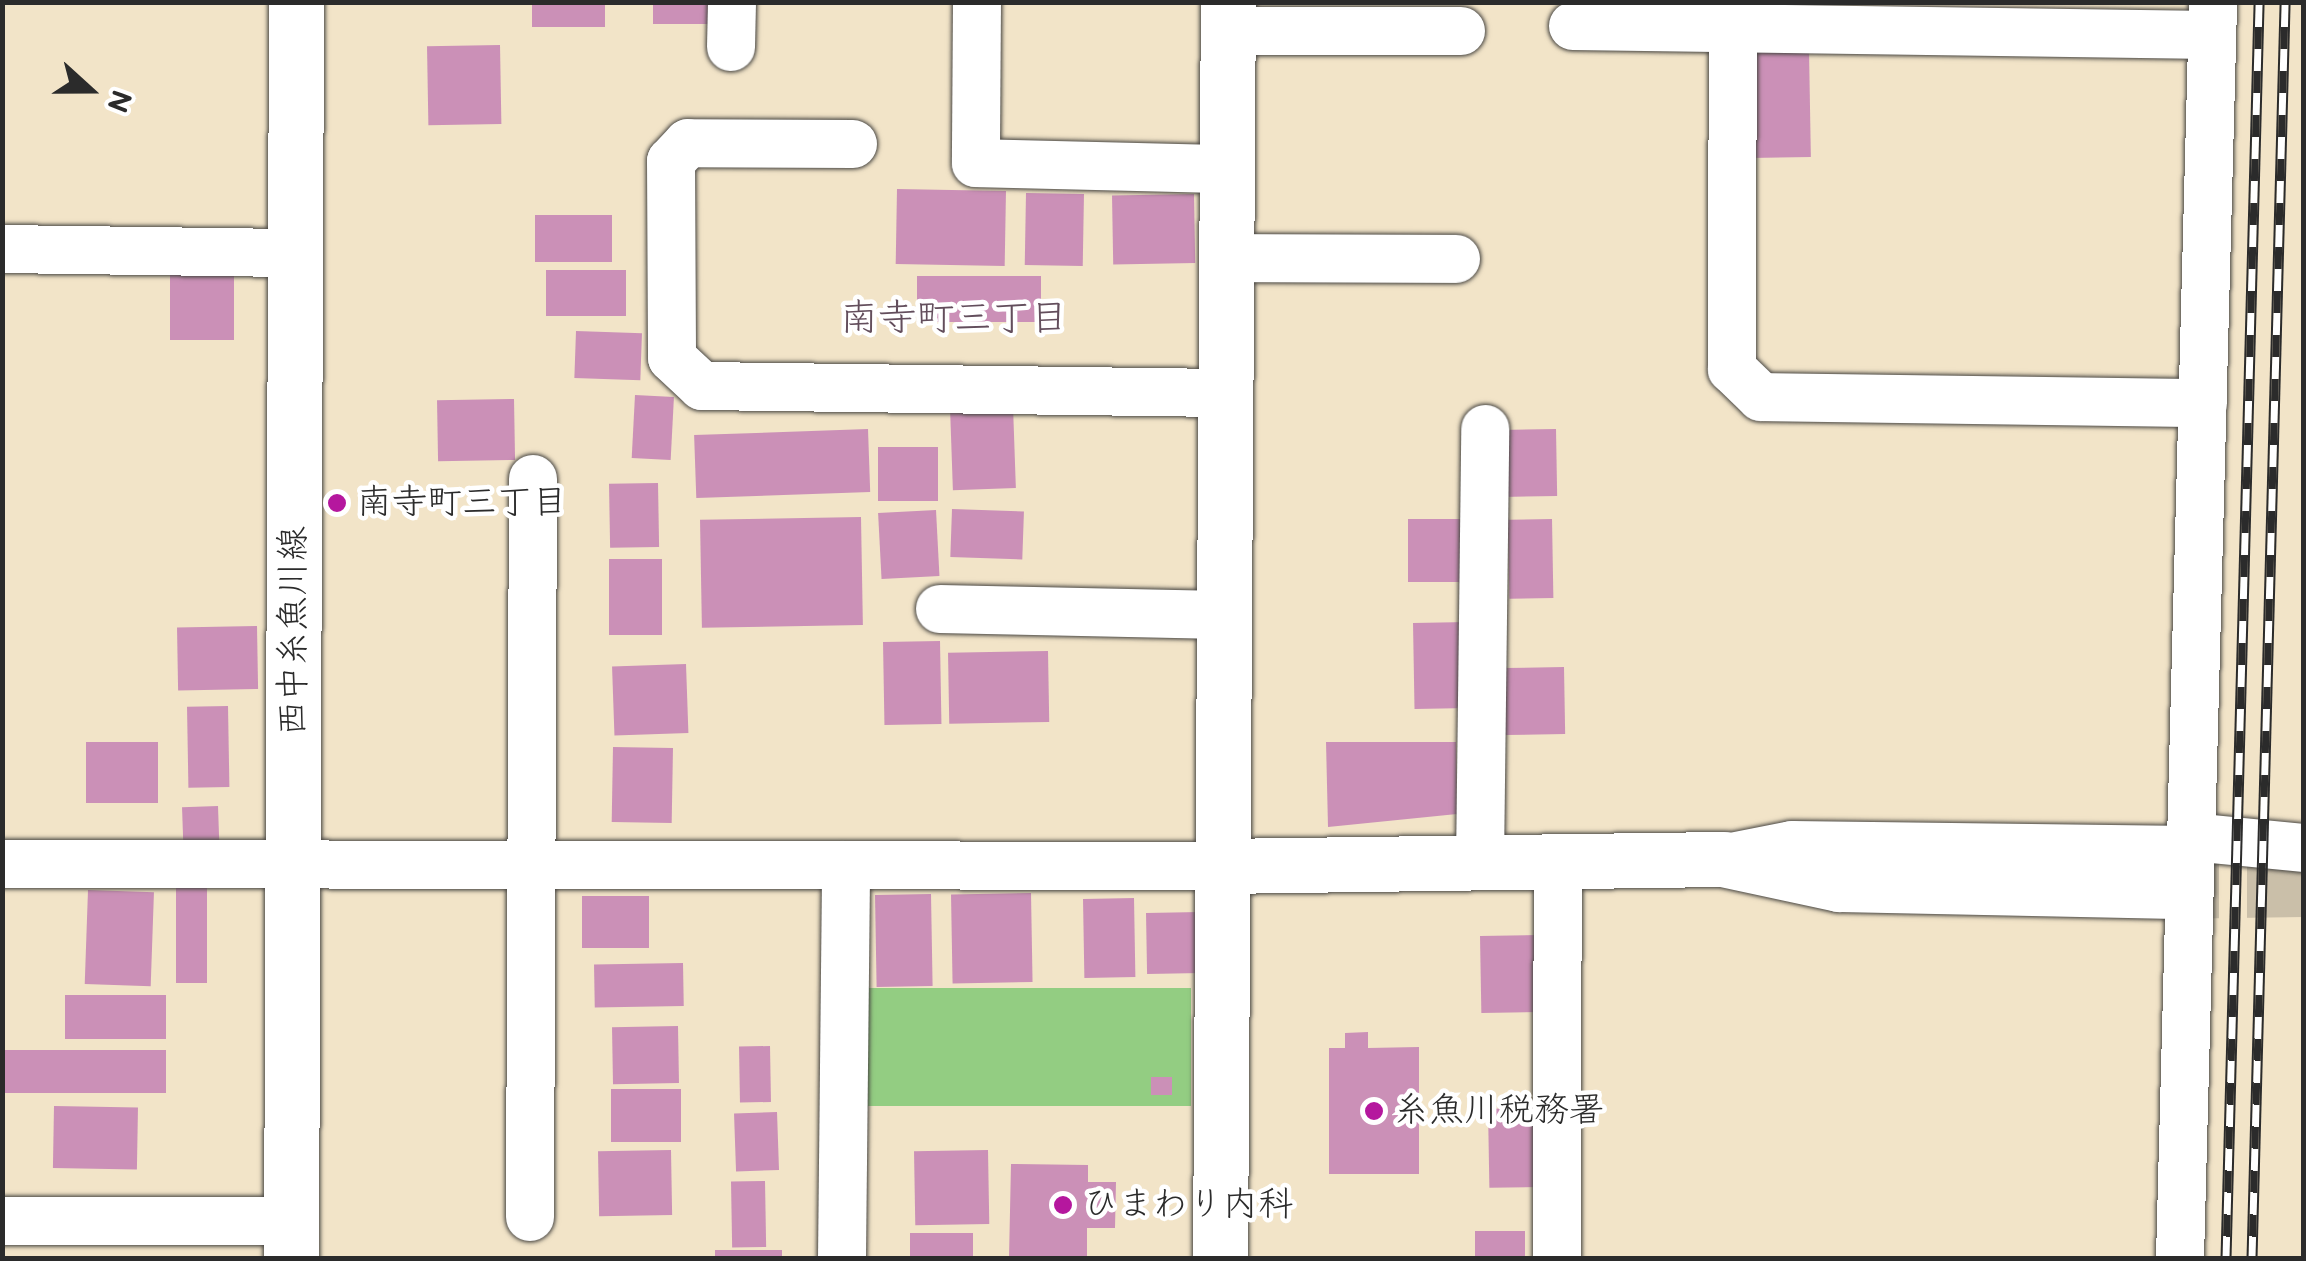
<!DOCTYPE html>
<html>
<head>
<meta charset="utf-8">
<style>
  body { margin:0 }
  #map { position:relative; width:2306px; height:1261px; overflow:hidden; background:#f2e4c8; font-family:"Balsamiq Sans","Klee One",sans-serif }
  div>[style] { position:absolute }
  .green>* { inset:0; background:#93cd82; transform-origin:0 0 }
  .building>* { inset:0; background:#cb90b7; transform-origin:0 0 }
  .tertiary-tunnel>* { height:55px; margin-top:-27.5px; transform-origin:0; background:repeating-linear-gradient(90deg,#cabfa9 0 55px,transparent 0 83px) }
  .roads { filter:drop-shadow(0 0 2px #494743) drop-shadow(0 0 2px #494743) }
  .minor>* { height:48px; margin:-24px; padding:0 24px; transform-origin:24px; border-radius:24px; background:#fff }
  .tertiary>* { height:55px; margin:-27.5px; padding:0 27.5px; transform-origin:27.5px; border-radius:27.5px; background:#fff }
  .secondary>* { height:55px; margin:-27.5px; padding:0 27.5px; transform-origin:27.5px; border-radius:27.5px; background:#fff }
  .rail>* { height:11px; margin-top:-5.5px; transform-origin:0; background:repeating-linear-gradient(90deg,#fff 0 22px,#2b2b2b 0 44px); box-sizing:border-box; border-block:2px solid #2b2b2b }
  .dots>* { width:28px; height:28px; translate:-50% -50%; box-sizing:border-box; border:5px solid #fff; border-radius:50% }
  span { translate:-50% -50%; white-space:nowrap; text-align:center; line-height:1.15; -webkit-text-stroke:9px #fff; paint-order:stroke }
  .poi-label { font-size:35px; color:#2b2b2b }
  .left { translate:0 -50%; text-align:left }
  .street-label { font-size:35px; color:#2b2b2b }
  .neighbourhood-label { font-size:38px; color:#634e5c }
  .frame { position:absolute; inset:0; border:5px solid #2b2b2b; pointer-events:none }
  .north { position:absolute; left:40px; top:40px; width:100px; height:100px; -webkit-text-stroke:8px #fff; paint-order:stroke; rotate:111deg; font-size:28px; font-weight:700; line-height:40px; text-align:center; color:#2b2b2b }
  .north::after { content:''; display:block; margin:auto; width:35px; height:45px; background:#2b2b2b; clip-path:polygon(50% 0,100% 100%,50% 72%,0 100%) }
</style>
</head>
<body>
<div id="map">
  <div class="green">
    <div style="left:1191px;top:988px;width:118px;height:326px;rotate:90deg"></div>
  </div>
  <div class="building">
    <div style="left:532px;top:2px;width:73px;height:25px"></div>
    <div style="left:653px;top:2px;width:74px;height:22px"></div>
    <div style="left:500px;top:45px;width:79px;height:73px;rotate:89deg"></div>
    <div style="left:1809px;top:50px;width:107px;height:62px;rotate:89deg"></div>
    <div style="left:897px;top:189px;width:109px;height:75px;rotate:1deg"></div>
    <div style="left:1026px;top:193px;width:58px;height:72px;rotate:1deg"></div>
    <div style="left:1194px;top:194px;width:69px;height:82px;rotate:89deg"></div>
    <div style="left:612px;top:215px;width:47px;height:77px;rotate:90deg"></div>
    <div style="left:626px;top:270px;width:46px;height:80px;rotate:90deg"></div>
    <div style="left:234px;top:274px;width:66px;height:64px;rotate:90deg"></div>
    <div style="left:1041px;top:276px;width:46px;height:124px;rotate:90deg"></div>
    <div style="left:576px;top:331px;width:66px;height:47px;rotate:2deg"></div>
    <div style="left:635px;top:395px;width:39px;height:63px;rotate:3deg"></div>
    <div style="left:514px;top:399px;width:61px;height:77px;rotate:89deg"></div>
    <div style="left:1013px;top:406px;width:82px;height:63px;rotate:88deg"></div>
    <div style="left:868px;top:429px;width:63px;height:174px;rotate:88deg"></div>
    <div style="left:1556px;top:429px;width:67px;height:56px;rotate:89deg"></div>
    <div style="left:878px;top:447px;width:60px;height:54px"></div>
    <div style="left:658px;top:483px;width:64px;height:49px;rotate:89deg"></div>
    <div style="left:952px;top:509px;width:72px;height:48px;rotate:2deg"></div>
    <div style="left:936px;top:510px;width:66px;height:58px;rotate:87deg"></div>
    <div style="left:861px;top:517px;width:108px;height:161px;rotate:89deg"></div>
    <div style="left:1467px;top:519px;width:63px;height:59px;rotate:90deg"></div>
    <div style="left:1552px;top:519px;width:79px;height:44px;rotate:89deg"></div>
    <div style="left:609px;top:559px;width:53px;height:76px"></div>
    <div style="left:1468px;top:622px;width:86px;height:55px;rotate:89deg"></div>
    <div style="left:257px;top:626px;width:63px;height:80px;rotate:89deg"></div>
    <div style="left:940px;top:641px;width:83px;height:57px;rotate:89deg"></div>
    <div style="left:1048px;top:651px;width:71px;height:100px;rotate:89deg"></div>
    <div style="left:686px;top:664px;width:69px;height:74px;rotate:88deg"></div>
    <div style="left:1564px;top:667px;width:67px;height:60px;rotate:89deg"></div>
    <div style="left:228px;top:706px;width:81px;height:41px;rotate:89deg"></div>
    <div style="left:158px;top:742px;width:61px;height:72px;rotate:90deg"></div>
    <div style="clip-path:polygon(1326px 742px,1456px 742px,1457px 814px,1328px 827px)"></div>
    <div style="left:613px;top:747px;width:60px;height:75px;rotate:1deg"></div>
    <div style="left:218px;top:806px;width:34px;height:36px;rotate:88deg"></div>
    <div style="left:176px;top:887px;width:31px;height:96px"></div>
    <div style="left:88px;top:890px;width:66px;height:94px;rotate:2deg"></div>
    <div style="left:1031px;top:893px;width:89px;height:80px;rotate:89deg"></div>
    <div style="left:931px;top:894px;width:92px;height:56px;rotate:89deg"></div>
    <div style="left:649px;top:896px;width:52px;height:67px;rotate:90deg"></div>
    <div style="left:1134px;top:898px;width:79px;height:51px;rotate:89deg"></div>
    <div style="left:1200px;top:912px;width:61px;height:54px;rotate:89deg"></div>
    <div style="left:1540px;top:935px;width:77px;height:60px;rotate:89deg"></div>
    <div style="left:683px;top:963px;width:43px;height:89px;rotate:89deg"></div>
    <div style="left:166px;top:995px;width:44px;height:101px;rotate:90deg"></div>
    <div style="left:678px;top:1026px;width:57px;height:66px;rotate:89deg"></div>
    <div style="clip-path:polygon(1368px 1032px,1368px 1048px,1419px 1047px,1419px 1174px,1329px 1174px,1329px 1048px,1345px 1048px,1345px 1033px)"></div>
    <div style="left:770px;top:1046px;width:56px;height:31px;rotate:89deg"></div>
    <div style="left:166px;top:1050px;width:43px;height:164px;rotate:90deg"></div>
    <div style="left:1151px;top:1077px;width:21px;height:18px"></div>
    <div style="left:681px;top:1089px;width:53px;height:70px;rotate:90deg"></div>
    <div style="left:54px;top:1106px;width:84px;height:62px;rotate:1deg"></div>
    <div style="left:1538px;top:1108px;width:79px;height:50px;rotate:89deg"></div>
    <div style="left:777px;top:1112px;width:58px;height:43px;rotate:88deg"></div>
    <div style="left:671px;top:1150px;width:65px;height:73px;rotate:89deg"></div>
    <div style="left:988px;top:1150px;width:74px;height:74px;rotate:89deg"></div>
    <div style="clip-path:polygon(1011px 1164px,1088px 1165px,1088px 1182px,1116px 1182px,1115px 1228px,1087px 1228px,1087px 1258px,1009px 1258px)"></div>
    <div style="left:765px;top:1181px;width:66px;height:34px;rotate:89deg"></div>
    <div style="left:1525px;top:1231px;width:27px;height:50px;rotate:90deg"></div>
    <div style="left:973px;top:1233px;width:25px;height:63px;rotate:90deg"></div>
    <div style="left:782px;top:1250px;width:8px;height:67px;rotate:90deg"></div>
  </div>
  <div class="tertiary-tunnel">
    <div style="left:2164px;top:891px;width:140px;rotate:-0.8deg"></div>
  </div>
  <div class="roads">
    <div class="minor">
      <div style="left:977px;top:2px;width:161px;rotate:90.4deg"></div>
      <div style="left:976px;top:163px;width:250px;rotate:1.4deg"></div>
      <div style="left:1733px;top:2px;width:367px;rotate:90.2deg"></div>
      <div style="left:1732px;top:369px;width:40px;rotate:44deg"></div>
      <div style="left:1761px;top:397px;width:442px;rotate:0.8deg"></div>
      <div style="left:1573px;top:26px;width:639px;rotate:0.81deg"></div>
      <div style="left:1228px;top:31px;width:233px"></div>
      <div style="left:731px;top:47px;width:45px;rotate:-88.7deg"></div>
      <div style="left:853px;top:144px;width:165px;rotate:-179.7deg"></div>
      <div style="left:688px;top:143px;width:25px;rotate:133deg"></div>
      <div style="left:671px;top:161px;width:197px;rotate:89.7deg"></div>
      <div style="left:672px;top:358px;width:41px;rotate:43deg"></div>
      <div style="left:702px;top:386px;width:522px;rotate:0.77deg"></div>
      <div style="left:2px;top:249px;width:293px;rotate:0.8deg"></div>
      <div style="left:1225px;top:258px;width:231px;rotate:0.2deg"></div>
      <div style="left:940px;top:609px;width:282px;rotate:1.2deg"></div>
      <div style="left:2191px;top:837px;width:114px;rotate:5.6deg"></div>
      <div style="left:1726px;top:858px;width:67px;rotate:-11.1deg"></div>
      <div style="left:1792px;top:845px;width:399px;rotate:0.7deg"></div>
      <div style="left:1480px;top:863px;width:434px;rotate:-89.3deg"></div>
      <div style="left:2px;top:864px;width:1218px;rotate:0.09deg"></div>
      <div style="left:530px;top:1217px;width:738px;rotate:-89.77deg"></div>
      <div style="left:2px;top:1221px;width:289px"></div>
      <div style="left:842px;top:1258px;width:393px;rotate:-89.4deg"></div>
      <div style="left:1557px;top:1258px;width:397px;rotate:-89.9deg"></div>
      <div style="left:2180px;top:1258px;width:1256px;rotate:-88.49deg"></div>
    </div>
    <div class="tertiary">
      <div style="left:1220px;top:866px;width:503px;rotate:-0.8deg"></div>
      <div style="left:1723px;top:859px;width:119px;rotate:12.2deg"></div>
      <div style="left:1839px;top:884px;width:325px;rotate:1.2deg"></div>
      <div style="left:1220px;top:1258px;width:1256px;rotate:-89.64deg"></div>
    </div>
    <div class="secondary">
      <div style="left:291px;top:1258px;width:1256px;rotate:-89.77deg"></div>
    </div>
  </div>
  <div class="rail">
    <div style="left:2226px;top:1258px;width:1256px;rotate:-88.49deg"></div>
    <div style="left:2252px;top:1258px;width:1256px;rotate:-88.49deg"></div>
  </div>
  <div class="dots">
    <div style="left:337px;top:503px;background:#b5179e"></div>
    <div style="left:1374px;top:1111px;background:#b5179e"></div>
    <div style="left:1063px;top:1205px;background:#b5179e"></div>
  </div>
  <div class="poi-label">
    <span class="left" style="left:357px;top:503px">南寺町三丁目</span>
    <span class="left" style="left:1394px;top:1111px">糸魚川税務署</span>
    <span class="left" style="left:1083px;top:1205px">ひまわり内科</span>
  </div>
  <div class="street-label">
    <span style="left:294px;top:631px;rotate:-90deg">西中糸魚川線</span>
  </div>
  <div class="neighbourhood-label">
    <span style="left:954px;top:319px">南寺町三丁目</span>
  </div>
  <div class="frame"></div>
  <div class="north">N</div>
</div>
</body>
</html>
